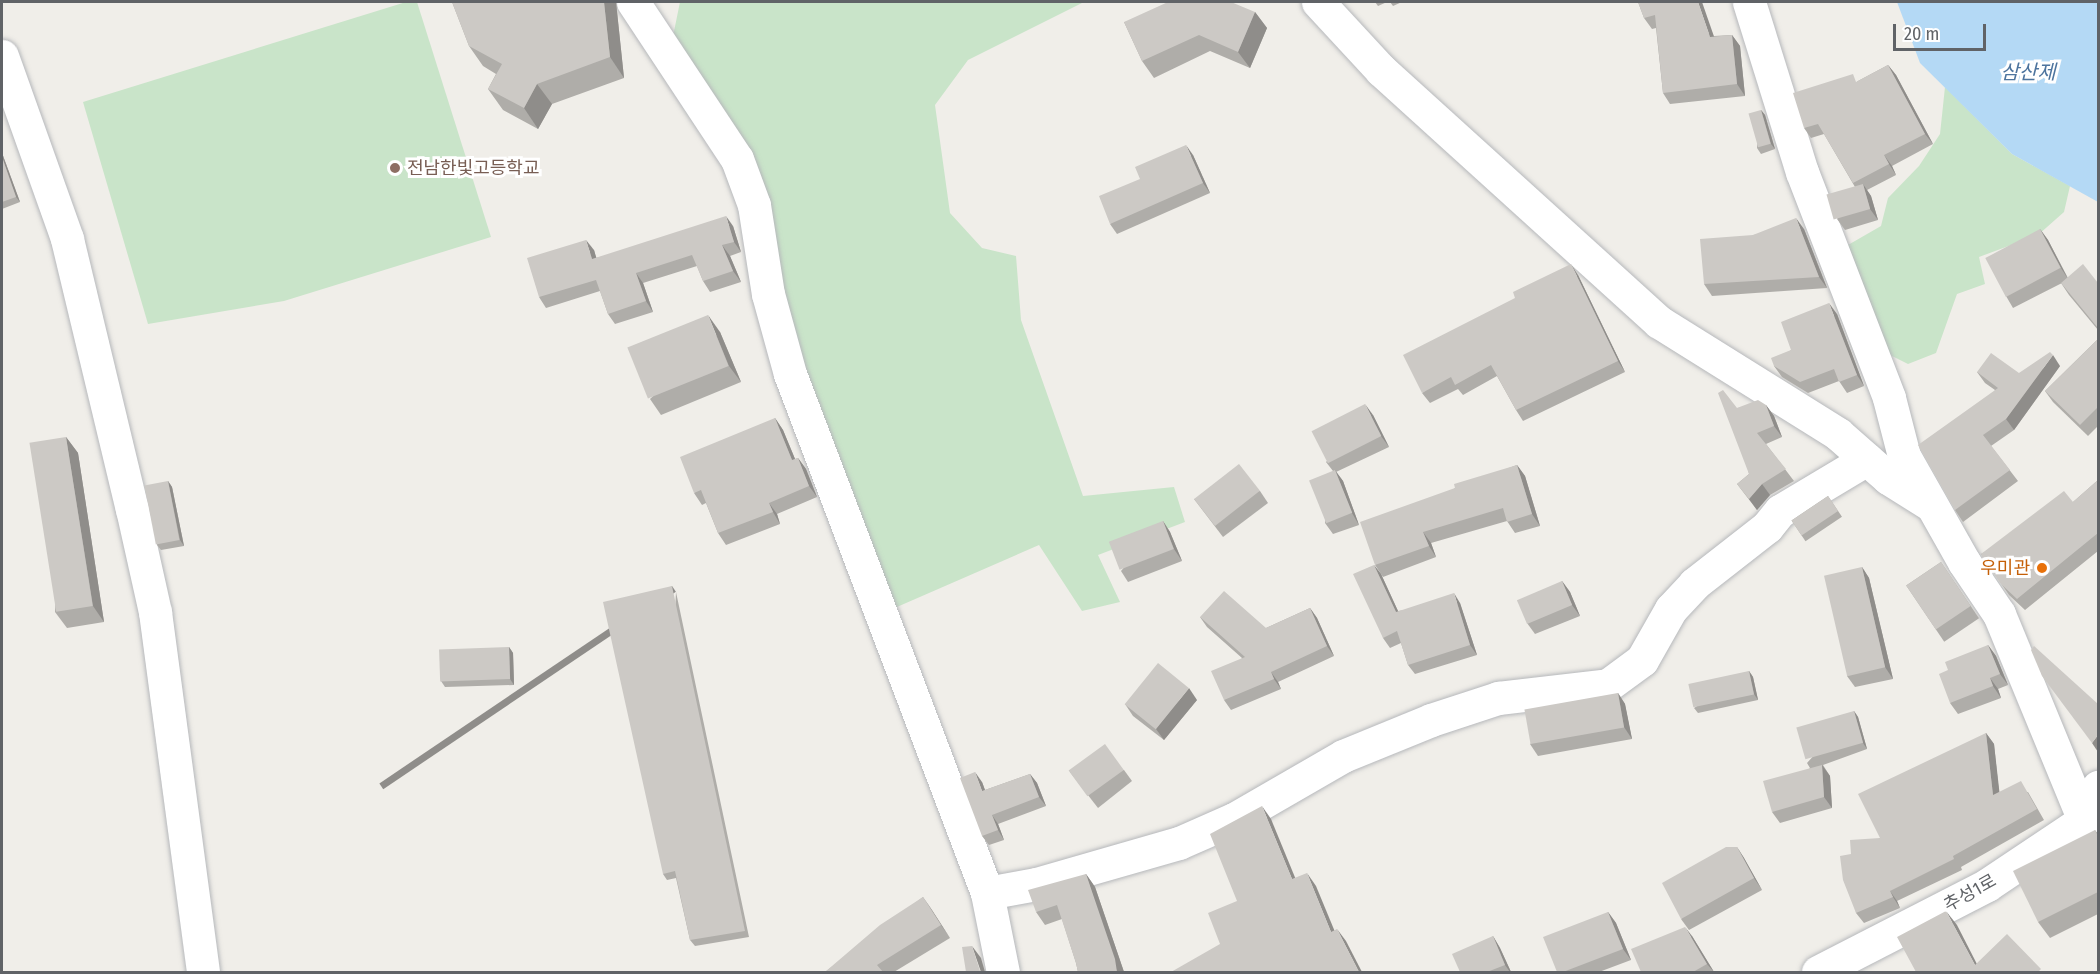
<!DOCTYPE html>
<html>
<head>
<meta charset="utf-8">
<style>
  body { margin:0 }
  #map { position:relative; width:2100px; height:974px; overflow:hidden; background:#f0eee9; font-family:"Fira Sans Condensed","Noto Sans KR",sans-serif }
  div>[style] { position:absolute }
  .green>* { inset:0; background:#c9e4c9 }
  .water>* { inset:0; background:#b4d9f5 }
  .roads { filter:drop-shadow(0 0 2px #b6b8bb) drop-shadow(0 0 2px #b6b8bb) }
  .minor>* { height:33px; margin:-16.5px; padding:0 16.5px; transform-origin:16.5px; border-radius:16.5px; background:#fff }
  .wall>* { inset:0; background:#afada9; transform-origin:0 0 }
  .shaded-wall>* { inset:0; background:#8f8d8a; transform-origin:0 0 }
  .building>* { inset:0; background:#ccc9c5; transform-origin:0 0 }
  .dots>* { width:16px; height:16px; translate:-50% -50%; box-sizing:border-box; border:3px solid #fff; border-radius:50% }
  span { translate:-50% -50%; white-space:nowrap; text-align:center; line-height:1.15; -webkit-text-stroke:6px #fff; paint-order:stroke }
  .education-label { font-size:18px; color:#785e54 }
  .left { translate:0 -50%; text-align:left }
  .food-label { font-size:18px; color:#c56008 }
  .right { translate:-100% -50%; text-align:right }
  .street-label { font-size:18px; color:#606367 }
  .water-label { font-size:20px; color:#4d749e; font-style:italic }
  .frame { position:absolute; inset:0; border:3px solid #606367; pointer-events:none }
  .scale { position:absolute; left:1893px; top:24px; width:93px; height:27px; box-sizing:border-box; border:3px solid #606367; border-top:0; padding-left:8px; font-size:18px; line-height:21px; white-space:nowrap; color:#606367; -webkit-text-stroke:4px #fff; paint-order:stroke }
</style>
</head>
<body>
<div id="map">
  <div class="green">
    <div style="clip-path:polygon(406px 2px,417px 2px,491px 237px,284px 301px,148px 324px,83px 102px)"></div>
    <div style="clip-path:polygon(680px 2px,1084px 2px,968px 60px,935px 105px,950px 213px,982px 248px,1016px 256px,1021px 320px,1083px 496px,1174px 487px,1185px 522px,1098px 555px,1120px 602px,1082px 611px,1039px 545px,890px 610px,801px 377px,762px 201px,671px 46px)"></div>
    <div style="clip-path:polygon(1945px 87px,2012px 154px,2070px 186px,2064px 212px,2038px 235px,1979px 257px,1985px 284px,1957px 294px,1936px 353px,1908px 364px,1890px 355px,1848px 245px,1881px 226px,1888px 198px,1919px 166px,1940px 134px)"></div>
  </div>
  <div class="water">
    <div style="clip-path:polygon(1897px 2px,2098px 2px,2098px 202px,2012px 154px,1920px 63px)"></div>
  </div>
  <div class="roads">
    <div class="minor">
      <div style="left:633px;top:2px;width:188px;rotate:56.5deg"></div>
      <div style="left:737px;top:159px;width:49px;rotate:69.7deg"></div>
      <div style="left:754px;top:205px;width:90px;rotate:81.1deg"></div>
      <div style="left:768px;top:294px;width:83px;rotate:74.6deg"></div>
      <div style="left:790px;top:374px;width:555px;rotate:69.21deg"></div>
      <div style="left:987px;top:893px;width:81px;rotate:78.6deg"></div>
      <div style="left:1318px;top:2px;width:93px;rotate:47.2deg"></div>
      <div style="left:1381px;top:70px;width:375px;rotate:42.2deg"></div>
      <div style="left:1659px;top:322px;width:211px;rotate:32deg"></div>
      <div style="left:1838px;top:434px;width:67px;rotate:41.3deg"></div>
      <div style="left:1888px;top:478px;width:47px;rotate:32deg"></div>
      <div style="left:1749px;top:2px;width:178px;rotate:72.7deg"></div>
      <div style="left:1802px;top:172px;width:242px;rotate:68.9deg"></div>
      <div style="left:1889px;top:398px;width:60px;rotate:75.5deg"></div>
      <div style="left:1904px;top:456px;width:122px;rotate:60.5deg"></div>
      <div style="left:1964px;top:562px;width:63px;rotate:56.1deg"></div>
      <div style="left:1999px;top:614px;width:223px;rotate:67.6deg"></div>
      <div style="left:2px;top:56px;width:194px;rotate:70.4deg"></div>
      <div style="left:67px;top:239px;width:278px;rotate:76.5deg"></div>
      <div style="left:132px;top:509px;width:106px;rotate:77.4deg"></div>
      <div style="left:155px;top:612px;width:363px;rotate:82.4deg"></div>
      <div style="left:987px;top:893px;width:50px;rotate:-10.4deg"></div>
      <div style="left:1036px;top:884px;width:149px;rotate:-16deg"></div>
      <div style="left:1179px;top:843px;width:60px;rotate:-23.6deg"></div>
      <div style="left:1234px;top:819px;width:126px;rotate:-30deg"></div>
      <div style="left:1343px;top:756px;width:95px;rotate:-22.2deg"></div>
      <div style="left:1431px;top:720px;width:71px;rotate:-18.2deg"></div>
      <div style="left:1498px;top:698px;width:111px;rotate:-6.7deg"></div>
      <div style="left:1608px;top:685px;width:42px;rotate:-36.3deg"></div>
      <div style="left:1642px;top:660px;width:59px;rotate:-60.4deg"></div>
      <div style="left:1671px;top:609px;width:34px;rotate:-47deg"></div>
      <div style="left:1694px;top:584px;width:93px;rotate:-38deg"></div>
      <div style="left:1767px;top:527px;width:21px;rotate:-51deg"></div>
      <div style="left:1780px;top:511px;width:101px;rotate:-30.9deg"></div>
      <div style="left:1818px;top:972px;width:190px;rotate:-27.2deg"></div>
      <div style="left:1987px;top:885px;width:117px;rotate:-33.8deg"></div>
      <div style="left:2084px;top:820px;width:36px;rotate:-67deg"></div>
    </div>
  </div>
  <div class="wall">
    <div style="clip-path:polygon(452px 2px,616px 2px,624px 78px,552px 104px,538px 129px,503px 110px,488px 89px,496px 74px,483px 66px,469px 46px)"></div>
    <div style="clip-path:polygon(1375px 2px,1387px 2px,1378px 6px)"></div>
    <div style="clip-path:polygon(1390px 2px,1402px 2px,1393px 6px)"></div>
    <div style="clip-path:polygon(1638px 2px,1714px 36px,1732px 35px,1740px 46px,1745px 96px,1670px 104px,1663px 93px,1656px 28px,1652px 29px,1644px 18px)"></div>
    <div style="clip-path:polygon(1255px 12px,1267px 28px,1250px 68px,1210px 51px,1154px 78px,1142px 61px,1124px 22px)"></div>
    <div style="clip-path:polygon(1888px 65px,1896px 75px,1933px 144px,1892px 166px,1896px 175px,1867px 190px,1871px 196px,1878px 220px,1845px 230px,1837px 219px,1855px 187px,1824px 134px,1811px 138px,1804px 128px,1858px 81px)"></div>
    <div style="clip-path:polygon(1761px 110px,1765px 115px,1775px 149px,1761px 154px,1757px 148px)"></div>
    <div style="clip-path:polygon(2px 153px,20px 202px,2px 209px)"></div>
    <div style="clip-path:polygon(1193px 155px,1210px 193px,1117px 234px,1110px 224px)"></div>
    <div style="clip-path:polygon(733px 226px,741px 252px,730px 256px,741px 282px,710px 292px,703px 281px,697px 266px,643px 283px,653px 312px,615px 324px,608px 314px,600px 291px,546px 308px,539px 297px,594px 250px,596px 258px)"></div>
    <div style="clip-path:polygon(1804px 229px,1827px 288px,1712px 296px,1704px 284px,1753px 235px)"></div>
    <div style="clip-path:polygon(2040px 229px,2048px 240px,2068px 278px,2098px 283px,2098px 330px,2069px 295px,2061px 283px,2062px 283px,2013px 308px,2006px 296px)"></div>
    <div style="clip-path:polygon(1578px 275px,1625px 372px,1523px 421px,1516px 410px,1497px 376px,1463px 395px,1458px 389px,1430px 403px,1422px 393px)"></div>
    <div style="clip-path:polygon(1837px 314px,1864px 386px,1847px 393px,1839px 381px,1808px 393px,1782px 377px,1774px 366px,1791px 350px)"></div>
    <div style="clip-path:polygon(720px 332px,741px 382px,661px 415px,650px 399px)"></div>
    <div style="clip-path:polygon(2098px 339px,2098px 426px,2088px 436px,2053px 402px,2045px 391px)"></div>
    <div style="clip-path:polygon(2060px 366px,2014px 430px,1991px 446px,2018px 481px,1963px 522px,1955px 510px,1995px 390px,1985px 383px,1977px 372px,2019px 373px)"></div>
    <div style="clip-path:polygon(1766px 405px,1774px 416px,1782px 437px,1766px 444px,1794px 481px,1770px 495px,1757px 510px,1737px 484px,1749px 474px,1737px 408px)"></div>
    <div style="clip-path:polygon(1373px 415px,1389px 447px,1336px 472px,1343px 481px,1359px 525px,1333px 534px,1325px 523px,1333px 471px,1326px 462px)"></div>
    <div style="clip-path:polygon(775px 418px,783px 430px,795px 459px,798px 458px,806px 469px,817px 497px,777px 514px,780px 524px,726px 545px,718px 533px,706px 503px,702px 505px,694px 493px)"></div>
    <div style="clip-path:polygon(66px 437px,78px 453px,104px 622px,67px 628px,55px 612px)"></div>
    <div style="clip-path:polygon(1517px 465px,1525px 476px,1540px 526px,1515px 533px,1507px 521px,1431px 543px,1436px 557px,1383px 577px,1375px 565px,1455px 488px)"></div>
    <div style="clip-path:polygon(2098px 480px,2098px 551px,2025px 610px,2009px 595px,1981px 554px,2073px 502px)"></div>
    <div style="clip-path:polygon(168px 481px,172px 487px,184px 546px,161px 550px,157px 545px)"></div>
    <div style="clip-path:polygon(1260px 491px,1268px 503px,1223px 537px,1194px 499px)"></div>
    <div style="left:1828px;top:496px;width:25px;height:44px;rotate:56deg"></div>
    <div style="clip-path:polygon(1163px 521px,1170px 532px,1182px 561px,1128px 582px,1121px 571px)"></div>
    <div style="left:1941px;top:562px;width:68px;height:42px;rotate:56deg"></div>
    <div style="clip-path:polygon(1374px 565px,1381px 574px,1398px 611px,1460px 603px,1477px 655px,1415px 674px,1408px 665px,1401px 643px,1390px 648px,1383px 638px)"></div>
    <div style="clip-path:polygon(1862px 567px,1869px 578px,1893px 679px,1855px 687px,1847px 676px)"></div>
    <div style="clip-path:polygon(1562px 581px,1570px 592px,1580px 616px,1535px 634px,1527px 623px)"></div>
    <div style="clip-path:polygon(676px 592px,749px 937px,695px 946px,690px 940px,676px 878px,667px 880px,663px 874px)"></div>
    <div style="clip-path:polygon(1310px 608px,1317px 618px,1334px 656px,1278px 682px,1281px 689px,1231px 710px,1224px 700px,1242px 658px,1207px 627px,1200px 617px,1266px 628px)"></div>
    <div style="clip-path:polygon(1988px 645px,1996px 656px,2008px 685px,1998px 689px,2001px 698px,1958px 714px,1950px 703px)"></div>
    <div style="clip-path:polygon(509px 647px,513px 653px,514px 685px,445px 687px,441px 681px)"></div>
    <div style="clip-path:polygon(1749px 671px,1753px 677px,1758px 700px,1698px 713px,1694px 708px)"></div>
    <div style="clip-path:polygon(1618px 693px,1625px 704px,1632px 739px,1538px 756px,1530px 744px)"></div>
    <div style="clip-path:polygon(1197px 700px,1164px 740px,1133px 716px,1125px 704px)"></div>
    <div style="clip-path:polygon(1854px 711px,1858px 717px,1867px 749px,1823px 765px,1830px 776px,1832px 808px,1780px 823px,1772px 812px,1810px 768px,1807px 763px)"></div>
    <div style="clip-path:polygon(1986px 733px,1994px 744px,1999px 792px,2028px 792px,2044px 820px,1961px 867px,1962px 870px,1897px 901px,1900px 908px,1864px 923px,1856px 913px,1851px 854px,1880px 838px)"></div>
    <div style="clip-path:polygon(1124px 770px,1132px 781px,1098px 808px,1070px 772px)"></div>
    <div style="clip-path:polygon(1030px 774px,1037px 783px,1046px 806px,998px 824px,1004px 840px,989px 845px,982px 836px,982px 782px,985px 790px)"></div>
    <div style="clip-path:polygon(2095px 830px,2098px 834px,2098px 914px,2050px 938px,2038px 922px)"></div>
    <div style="clip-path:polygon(1737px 847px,1744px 858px,1762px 890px,1689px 930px,1681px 919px)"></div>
    <div style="clip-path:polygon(1086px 874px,1095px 887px,1124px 972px,1078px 972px,1076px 963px,1062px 919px,1045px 925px,1036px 912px)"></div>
    <div style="clip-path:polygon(923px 897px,950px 938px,894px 972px,825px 972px)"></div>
    <div style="clip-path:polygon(1608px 912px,1616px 923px,1631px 960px,1599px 972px,1557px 972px)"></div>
    <div style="clip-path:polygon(1493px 936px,1500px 948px,1511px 972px,1460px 972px)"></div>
    <div style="clip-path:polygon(1692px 936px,1714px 972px,1641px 972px)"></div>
  </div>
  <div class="shaded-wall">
    <div style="clip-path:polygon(604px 2px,616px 2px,624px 78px,610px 57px)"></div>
    <div style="clip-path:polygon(1698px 2px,1702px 2px,1718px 48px,1710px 37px)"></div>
    <div style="clip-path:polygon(1255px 12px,1267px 28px,1250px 68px,1238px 52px)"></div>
    <div style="clip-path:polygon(1732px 35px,1740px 46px,1745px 96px,1737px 84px)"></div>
    <div style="clip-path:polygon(1888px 65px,1896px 75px,1933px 144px,1925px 134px)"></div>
    <div style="clip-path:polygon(537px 84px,552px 104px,538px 129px,524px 108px)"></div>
    <div style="clip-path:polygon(1761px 110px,1765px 115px,1775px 149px,1771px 144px)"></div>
    <div style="clip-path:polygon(1186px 145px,1193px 155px,1210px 193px,1203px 183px)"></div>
    <div style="clip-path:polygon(2px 153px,20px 202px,16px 197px,2px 157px)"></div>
    <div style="clip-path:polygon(1884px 155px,1892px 166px,1896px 175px,1889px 164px)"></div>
    <div style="clip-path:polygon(1863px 184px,1871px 196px,1878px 220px,1870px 209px)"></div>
    <div style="clip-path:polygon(726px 216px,733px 226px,741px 252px,734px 242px)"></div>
    <div style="clip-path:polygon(1796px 218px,1804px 229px,1827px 288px,1819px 277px)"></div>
    <div style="clip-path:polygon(2040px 229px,2048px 240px,2068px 279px,2061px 268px)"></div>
    <div style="clip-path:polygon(586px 240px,594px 250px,600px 270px,592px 259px)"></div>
    <div style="clip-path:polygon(722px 245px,730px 256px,741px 282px,733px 271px)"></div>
    <div style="clip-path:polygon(1571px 264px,1578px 275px,1625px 372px,1618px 361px)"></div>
    <div style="clip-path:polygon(636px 273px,643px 283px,653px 312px,646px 301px)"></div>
    <div style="clip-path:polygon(1829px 303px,1837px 314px,1864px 386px,1857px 375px)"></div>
    <div style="clip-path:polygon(708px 315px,720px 332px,741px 382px,729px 366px)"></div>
    <div style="clip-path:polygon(2053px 355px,2060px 366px,2014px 430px,2006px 419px)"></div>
    <div style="clip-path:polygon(1365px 404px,1373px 415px,1389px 447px,1381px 436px)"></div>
    <div style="clip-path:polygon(1766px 405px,1774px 416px,1782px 437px,1774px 426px)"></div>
    <div style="clip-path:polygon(775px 418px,783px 430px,800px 471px,792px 460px)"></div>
    <div style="clip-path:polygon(66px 437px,78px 453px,104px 622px,93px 606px)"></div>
    <div style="clip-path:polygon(798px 458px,806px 469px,817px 497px,809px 486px)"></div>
    <div style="clip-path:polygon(1517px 465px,1525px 476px,1540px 526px,1532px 514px)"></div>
    <div style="clip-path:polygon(1335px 470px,1343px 481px,1359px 525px,1352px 513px)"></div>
    <div style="clip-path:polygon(168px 481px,172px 487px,184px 546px,180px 540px)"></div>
    <div style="clip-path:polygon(1762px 484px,1770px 495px,1757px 510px,1749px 499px)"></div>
    <div style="clip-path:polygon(769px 503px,777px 514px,780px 524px,773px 512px)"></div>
    <div style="clip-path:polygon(1163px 521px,1170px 532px,1182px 561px,1174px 549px)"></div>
    <div style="clip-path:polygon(1423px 532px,1431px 543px,1436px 557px,1429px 546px)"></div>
    <div style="clip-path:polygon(1374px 565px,1381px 574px,1403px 622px,1396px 612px)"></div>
    <div style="clip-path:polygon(1862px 567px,1869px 578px,1893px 679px,1885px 667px)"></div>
    <div style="clip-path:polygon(1562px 581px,1570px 592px,1580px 616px,1572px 605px)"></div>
    <div style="left:672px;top:586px;width:7px;height:353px;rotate:56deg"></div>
    <div style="clip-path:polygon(1454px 593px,1460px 603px,1477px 655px,1470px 645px)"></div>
    <div style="clip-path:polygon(1310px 608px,1317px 618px,1334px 656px,1327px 646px)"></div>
    <div style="clip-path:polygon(1988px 645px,1996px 656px,2008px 685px,2000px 674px)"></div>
    <div style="clip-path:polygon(509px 647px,513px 653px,514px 685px,510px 679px)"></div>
    <div style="clip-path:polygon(1749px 671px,1753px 677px,1758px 700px,1754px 694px)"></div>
    <div style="clip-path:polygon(1271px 672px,1278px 682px,1281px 689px,1274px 679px)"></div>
    <div style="clip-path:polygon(1990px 678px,1998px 689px,2001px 698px,1993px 686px)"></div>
    <div style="clip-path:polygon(1189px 688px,1197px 700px,1164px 740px,1156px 729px)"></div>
    <div style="clip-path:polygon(1618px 693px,1625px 704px,1632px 739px,1624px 727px)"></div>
    <div style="clip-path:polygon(1854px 711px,1858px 717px,1867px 749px,1863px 743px)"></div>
    <div style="clip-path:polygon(1986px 733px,1994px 744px,2001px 806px,1993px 795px)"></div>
    <div style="clip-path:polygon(2098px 735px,2098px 752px,2092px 743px)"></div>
    <div style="clip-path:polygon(1822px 765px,1830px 776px,1832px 808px,1824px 797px)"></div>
    <div style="clip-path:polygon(975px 772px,982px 782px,989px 801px,982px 791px)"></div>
    <div style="clip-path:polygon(1030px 774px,1037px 783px,1046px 806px,1039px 797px)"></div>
    <div style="clip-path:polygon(1262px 806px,1271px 819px,1301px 892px,1292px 879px)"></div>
    <div style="clip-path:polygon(992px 815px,998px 824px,1004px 840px,998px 830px)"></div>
    <div style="clip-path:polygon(1737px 847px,1744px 858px,1762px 890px,1754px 878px)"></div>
    <div style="clip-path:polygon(1307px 873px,1316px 886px,1340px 944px,1331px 932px)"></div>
    <div style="clip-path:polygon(1086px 874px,1095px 887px,1124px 972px,1117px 972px)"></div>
    <div style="clip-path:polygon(1890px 891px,1897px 901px,1900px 908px,1893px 897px)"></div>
    <div style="clip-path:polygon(923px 897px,932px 910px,950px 938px,941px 925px)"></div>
    <div style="clip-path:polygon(1946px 911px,1957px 925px,1981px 972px,1975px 965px)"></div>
    <div style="clip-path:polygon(1608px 912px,1616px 923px,1631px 960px,1623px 949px)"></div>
    <div style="clip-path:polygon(1685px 927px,1692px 936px,1714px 972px,1707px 964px)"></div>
    <div style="clip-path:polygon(1337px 929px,1346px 941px,1362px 972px,1359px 972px)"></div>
    <div style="clip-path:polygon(1493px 936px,1500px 948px,1511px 972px,1510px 972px,1505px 965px)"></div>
    <div style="clip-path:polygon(972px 946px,981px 958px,985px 972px,981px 972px)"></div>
  </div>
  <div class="building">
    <div style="clip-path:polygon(452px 2px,604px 2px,610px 57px,537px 84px,524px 108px,488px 89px,502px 64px,469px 46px)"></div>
    <div style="clip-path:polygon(1168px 2px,1231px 2px,1255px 12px,1238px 52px,1199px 35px,1142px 61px,1124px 22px)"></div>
    <div style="clip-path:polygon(1638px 2px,1698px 2px,1710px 37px,1732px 35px,1737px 84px,1663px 93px,1655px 15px,1644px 18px)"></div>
    <div style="clip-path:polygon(1888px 65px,1925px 134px,1884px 155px,1889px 164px,1853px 183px,1818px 124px,1804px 128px,1793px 93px,1853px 74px,1856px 82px)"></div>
    <div style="left:1761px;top:110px;width:35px;height:13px;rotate:74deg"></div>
    <div style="clip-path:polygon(1186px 145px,1203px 183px,1110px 224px,1099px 196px,1140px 179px,1135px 167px)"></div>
    <div style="clip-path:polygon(2px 157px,16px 197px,2px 202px)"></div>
    <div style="left:1863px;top:184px;width:26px;height:38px;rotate:74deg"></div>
    <div style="clip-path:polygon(726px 216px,734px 242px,722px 245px,733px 271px,703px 281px,692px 255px,636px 273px,646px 301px,608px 314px,596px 280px,539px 297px,527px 258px,586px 240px,592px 259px)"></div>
    <div style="clip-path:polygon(1796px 218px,1819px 277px,1704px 284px,1700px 239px,1753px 235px)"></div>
    <div style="left:2040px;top:229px;width:44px;height:62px;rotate:62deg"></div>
    <div style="clip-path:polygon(1571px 264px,1618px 361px,1516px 410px,1491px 365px,1455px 385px,1451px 377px,1422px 393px,1403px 355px,1515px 298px,1513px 292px)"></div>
    <div style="clip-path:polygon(2083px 264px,2098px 283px,2098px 328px,2061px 283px)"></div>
    <div style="clip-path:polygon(1829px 303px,1857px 375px,1839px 382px,1834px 369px,1800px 382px,1774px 366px,1771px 358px,1791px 350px,1781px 322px)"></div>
    <div style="left:708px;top:315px;width:55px;height:87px;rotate:68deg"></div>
    <div style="clip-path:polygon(2098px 339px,2098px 407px,2080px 425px,2045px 391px)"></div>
    <div style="clip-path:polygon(2050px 352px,2053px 355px,2006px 419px,1983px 435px,2010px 470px,1955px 510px,1918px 445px,1998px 388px,1977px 372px,1991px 353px,2019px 373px)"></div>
    <div style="clip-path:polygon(1723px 390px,1737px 408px,1758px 400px,1766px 405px,1774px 426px,1757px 433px,1786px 469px,1762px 484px,1749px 499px,1737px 484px,1749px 474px,1718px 393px)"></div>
    <div style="left:1365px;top:404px;width:36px;height:60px;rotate:63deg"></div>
    <div style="clip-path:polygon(775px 418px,792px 460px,798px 458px,809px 486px,769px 503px,773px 512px,718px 533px,701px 490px,694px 493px,680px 457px)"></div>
    <div style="left:66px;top:437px;width:171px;height:37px;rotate:81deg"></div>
    <div style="left:1239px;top:464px;width:34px;height:57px;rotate:52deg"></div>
    <div style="clip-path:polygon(1517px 465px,1532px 514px,1507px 522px,1503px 508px,1423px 532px,1429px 546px,1375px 565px,1360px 522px,1455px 488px,1454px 484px)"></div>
    <div style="left:1335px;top:470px;width:46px;height:28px;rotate:68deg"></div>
    <div style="clip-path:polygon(2098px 480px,2098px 533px,2017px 599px,2001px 584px,1981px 554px,2064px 491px,2073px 502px)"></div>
    <div style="left:168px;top:481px;width:60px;height:24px;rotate:79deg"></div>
    <div style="left:1828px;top:496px;width:18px;height:44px;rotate:56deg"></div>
    <div style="left:1163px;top:521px;width:30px;height:58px;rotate:69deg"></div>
    <div style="left:1941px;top:562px;width:53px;height:42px;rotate:56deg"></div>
    <div style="clip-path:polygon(1374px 565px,1396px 612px,1454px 593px,1470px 645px,1408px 665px,1397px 631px,1383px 638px,1353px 574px)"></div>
    <div style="left:1862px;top:567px;width:103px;height:39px;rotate:77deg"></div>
    <div style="left:1562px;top:581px;width:26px;height:49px;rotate:67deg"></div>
    <div style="clip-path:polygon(672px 586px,745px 931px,690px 940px,675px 871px,663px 874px,603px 602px)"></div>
    <div style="clip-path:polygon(1224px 591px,1266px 628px,1310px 608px,1327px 646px,1271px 672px,1274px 679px,1224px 700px,1211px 671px,1245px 657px,1200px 617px)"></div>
    <div style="clip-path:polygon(1988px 645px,2000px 674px,1990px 678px,1993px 686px,1950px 703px,1939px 674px,1948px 670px,1945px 662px)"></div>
    <div style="clip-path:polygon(2034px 646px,2098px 704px,2098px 735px,2092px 743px,2042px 676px,2031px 650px)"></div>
    <div style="left:509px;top:647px;width:32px;height:70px;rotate:88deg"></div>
    <div style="left:1158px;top:663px;width:40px;height:53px;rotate:39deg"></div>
    <div style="left:1749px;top:671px;width:24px;height:62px;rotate:78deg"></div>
    <div style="left:1618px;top:693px;width:35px;height:95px;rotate:80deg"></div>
    <div style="left:1854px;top:711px;width:33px;height:60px;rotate:74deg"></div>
    <div style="clip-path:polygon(1986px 733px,1993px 795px,2021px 781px,2037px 809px,1953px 856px,1954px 859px,1890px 891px,1893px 897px,1856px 913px,1843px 880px,1840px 856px,1851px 854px,1850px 840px,1880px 838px,1858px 794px)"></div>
    <div style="left:1105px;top:744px;width:32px;height:45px;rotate:54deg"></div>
    <div style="clip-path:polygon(1822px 765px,1824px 797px,1772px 812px,1763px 781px)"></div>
    <div style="clip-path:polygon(975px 772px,982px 791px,1030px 774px,1039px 797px,992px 815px,998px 830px,982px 836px,960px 778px)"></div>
    <div style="clip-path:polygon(1262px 806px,1292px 879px,1307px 873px,1331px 932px,1337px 929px,1359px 972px,1171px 972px,1220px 944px,1208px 913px,1237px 901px,1210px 834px)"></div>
    <div style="clip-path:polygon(2095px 830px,2098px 836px,2098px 892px,2038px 922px,2013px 871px)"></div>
    <div style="clip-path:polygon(1726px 847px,1737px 847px,1754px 878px,1681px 919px,1662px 883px)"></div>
    <div style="clip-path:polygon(1086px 874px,1115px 959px,1117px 972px,1078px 972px,1076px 963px,1057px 905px,1036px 912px,1028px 890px)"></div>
    <div style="clip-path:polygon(923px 897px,941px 925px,877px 965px,883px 972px,825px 972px,880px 925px)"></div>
    <div style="clip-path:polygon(1946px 911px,1975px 965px,2007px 934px,2041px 969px,2038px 972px,1916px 972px,1897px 937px)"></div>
    <div style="clip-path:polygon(1608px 912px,1623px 949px,1563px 972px,1557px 972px,1543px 937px)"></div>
    <div style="clip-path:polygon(1685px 927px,1707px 964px,1693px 972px,1641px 972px,1631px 949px)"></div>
    <div style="clip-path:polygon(1493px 936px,1505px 965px,1487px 972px,1460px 972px,1452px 954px)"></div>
    <div style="clip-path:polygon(972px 946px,980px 971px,983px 972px,966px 972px,962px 947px)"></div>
  </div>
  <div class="dots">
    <div style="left:395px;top:168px;background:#8d6e63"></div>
    <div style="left:2042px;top:568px;background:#e8710a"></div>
  </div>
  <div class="education-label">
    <span class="left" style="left:407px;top:168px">전남한빛고등학교</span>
  </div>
  <div class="food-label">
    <span class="right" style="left:2030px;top:568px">우미관</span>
  </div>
  <div class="street-label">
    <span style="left:1970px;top:893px;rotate:-29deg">추성1로</span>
  </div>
  <div class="water-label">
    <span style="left:2028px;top:72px">삼산제</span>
  </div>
  <div class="frame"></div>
  <div class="scale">20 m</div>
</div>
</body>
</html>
